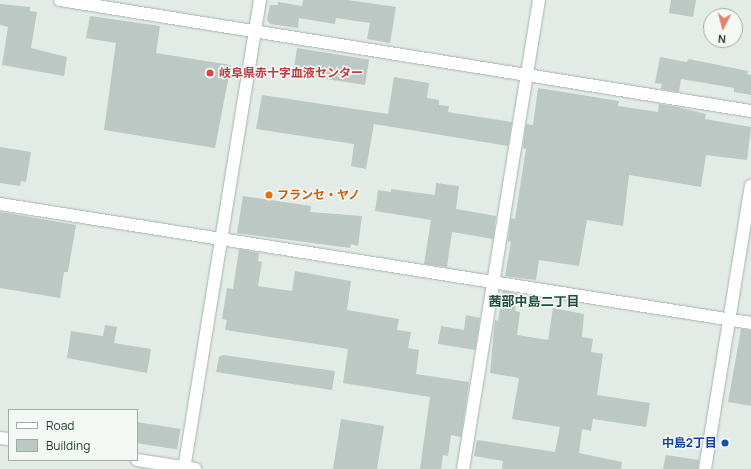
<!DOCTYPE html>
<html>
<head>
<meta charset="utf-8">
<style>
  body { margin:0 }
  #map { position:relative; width:751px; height:469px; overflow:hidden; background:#e3ebe7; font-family:Manrope,"Noto Sans JP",sans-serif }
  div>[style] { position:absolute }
  .building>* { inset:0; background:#bbc8c3; transform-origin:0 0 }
  .roads { filter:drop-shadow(0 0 1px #a6b2ae) drop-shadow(0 0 1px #a6b2ae) }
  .street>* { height:12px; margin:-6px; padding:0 6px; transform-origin:6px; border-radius:6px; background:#fff }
  .secondary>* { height:12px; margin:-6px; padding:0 6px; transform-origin:6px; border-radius:6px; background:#fff }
  .dots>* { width:11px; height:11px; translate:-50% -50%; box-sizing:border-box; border:2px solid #f3f8f5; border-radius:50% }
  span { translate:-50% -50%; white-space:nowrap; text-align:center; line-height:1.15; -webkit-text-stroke:3px #f3f8f5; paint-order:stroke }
  .health-label { font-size:12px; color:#be3a42; font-weight:700 }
  .left { translate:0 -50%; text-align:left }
  .food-label { font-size:12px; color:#c56008; font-weight:700 }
  .transit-label { font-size:12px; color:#164399; font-weight:700 }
  .right { translate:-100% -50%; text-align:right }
  .neighbourhood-label { font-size:13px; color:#234a3f; font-weight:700 }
  .legend { position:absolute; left:8px; top:409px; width:130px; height:52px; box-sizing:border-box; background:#f3f8f5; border:1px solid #a1aca8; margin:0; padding:5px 7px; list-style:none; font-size:12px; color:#253a34 }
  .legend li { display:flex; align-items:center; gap:8px; height:20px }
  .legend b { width:20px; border:1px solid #a1aca8 }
  .north { position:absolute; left:703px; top:8px; width:40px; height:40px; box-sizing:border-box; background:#f3f8f5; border:1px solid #a1aca8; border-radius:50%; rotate:186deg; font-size:11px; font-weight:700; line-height:16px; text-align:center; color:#253a34 }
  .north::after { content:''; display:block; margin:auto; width:14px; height:18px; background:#e2846a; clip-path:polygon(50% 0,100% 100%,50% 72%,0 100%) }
</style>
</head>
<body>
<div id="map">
  <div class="building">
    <div style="clip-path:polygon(303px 0,348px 0,396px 7px,390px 43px,367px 39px,370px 23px,336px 18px,335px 24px,299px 18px,298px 28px,270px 24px,267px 20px,270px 5px,278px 5px,278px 2px,302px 6px)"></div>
    <div style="clip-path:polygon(671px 0,696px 0,693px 17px,669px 13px)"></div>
    <div style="clip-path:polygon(0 4px,30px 7px,30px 11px,37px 12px,31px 48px,67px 57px,64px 76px,2px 65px,8px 27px,0 25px)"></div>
    <div style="clip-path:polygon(90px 16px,160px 26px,156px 53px,231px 65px,215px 148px,104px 130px,116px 43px,86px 38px)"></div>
    <div style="left:297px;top:48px;width:73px;height:26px;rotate:9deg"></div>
    <div style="clip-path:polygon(660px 57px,686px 62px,689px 59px,748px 71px,747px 74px,751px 75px,751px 95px,734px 92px,734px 88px,681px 79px,679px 92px,661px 89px,662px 84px,655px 83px)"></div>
    <div style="clip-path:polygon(394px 77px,429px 83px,427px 98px,439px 100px,439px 105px,449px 106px,448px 112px,512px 122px,508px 146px,374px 124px,366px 169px,351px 166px,354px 144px,256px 129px,262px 95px,388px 114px)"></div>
    <div style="clip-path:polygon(538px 88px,619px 101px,618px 106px,658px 112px,659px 104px,677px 107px,706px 114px,705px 119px,751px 127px,747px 160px,706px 155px,701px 187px,629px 175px,623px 226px,587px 220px,579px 266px,539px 260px,536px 280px,505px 276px,511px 242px,508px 241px,511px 218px,515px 219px,526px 149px,523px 148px,526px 124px,533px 125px)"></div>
    <div style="clip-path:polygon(0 147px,31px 152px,26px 182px,21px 181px,20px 186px,0 183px)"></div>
    <div style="clip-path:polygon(436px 183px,459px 186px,456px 209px,496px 216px,493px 239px,452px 232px,447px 267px,424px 264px,431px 220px,375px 211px,378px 190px,391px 192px,391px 189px,435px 195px)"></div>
    <div style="clip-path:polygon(243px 196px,311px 206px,310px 212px,362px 216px,358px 246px,351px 244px,350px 248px,237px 233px)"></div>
    <div style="clip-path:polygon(0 212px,76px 225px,68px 272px,64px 272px,60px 298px,0 288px)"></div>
    <div style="clip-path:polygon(239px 249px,259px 253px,258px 261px,262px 262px,258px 286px,292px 291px,295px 271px,351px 281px,347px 310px,399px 319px,397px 330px,411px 332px,408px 348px,419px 350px,416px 374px,469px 382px,461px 437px,451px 435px,448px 456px,443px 455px,441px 469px,420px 469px,430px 397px,343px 383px,348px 349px,225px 330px,227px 320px,222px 319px,227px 288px,233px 289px)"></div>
    <div style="clip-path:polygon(503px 291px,517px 294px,515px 311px,520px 312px,517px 335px,548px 340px,553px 308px,584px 314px,582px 337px,593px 339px,591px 352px,603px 354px,597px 395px,650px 403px,646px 427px,593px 419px,591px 431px,582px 429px,579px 453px,622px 462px,621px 469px,502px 469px,503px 461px,474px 456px,477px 440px,555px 452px,560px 427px,512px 419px,519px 378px,490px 373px,495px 320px,498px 321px)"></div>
    <div style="clip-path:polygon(466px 315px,480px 318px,475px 350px,438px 344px,441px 326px,464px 330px)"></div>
    <div style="clip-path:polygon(105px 325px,117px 327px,114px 343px,151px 349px,147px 373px,67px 358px,71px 331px,103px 336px)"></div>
    <div style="clip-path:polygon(741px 329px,751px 330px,751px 406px,728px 402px)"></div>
    <div style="clip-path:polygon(223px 355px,335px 371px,332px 390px,216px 372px,219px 357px)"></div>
    <div style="clip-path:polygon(341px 419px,384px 426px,377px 469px,333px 469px)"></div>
    <div style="left:137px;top:422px;width:44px;height:21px;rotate:9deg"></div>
    <div style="clip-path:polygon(666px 455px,699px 460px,698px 469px,663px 469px)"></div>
  </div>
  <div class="roads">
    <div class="street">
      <div style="left:60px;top:0;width:700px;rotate:9.13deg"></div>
      <div style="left:0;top:204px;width:760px;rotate:9deg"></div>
      <div style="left:0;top:438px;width:9px;rotate:6deg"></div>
      <div style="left:137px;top:460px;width:59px;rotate:8.8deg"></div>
      <div style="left:463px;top:469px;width:475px;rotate:-80.8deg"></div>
      <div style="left:705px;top:469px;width:287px;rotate:-80.8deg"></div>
    </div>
    <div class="secondary">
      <div style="left:184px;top:469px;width:475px;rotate:-80.8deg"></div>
    </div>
  </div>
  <div class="dots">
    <div style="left:210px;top:73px;background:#e0444e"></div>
    <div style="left:269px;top:195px;background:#e8710a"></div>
    <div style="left:725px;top:443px;background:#1a4fb4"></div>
  </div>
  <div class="health-label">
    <span class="left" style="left:219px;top:73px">岐阜県赤十字血液センター</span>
  </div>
  <div class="food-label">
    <span class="left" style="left:277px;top:195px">フランセ・ヤノ</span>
  </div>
  <div class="transit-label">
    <span class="right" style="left:717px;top:443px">中島2丁目</span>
  </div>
  <div class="neighbourhood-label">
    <span style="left:534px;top:301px">茜部中島二丁目</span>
  </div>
  <ul class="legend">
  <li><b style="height:5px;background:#fff"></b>Road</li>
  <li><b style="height:11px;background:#bbc8c3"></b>Building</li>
  </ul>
  <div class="north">N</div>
</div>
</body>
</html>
